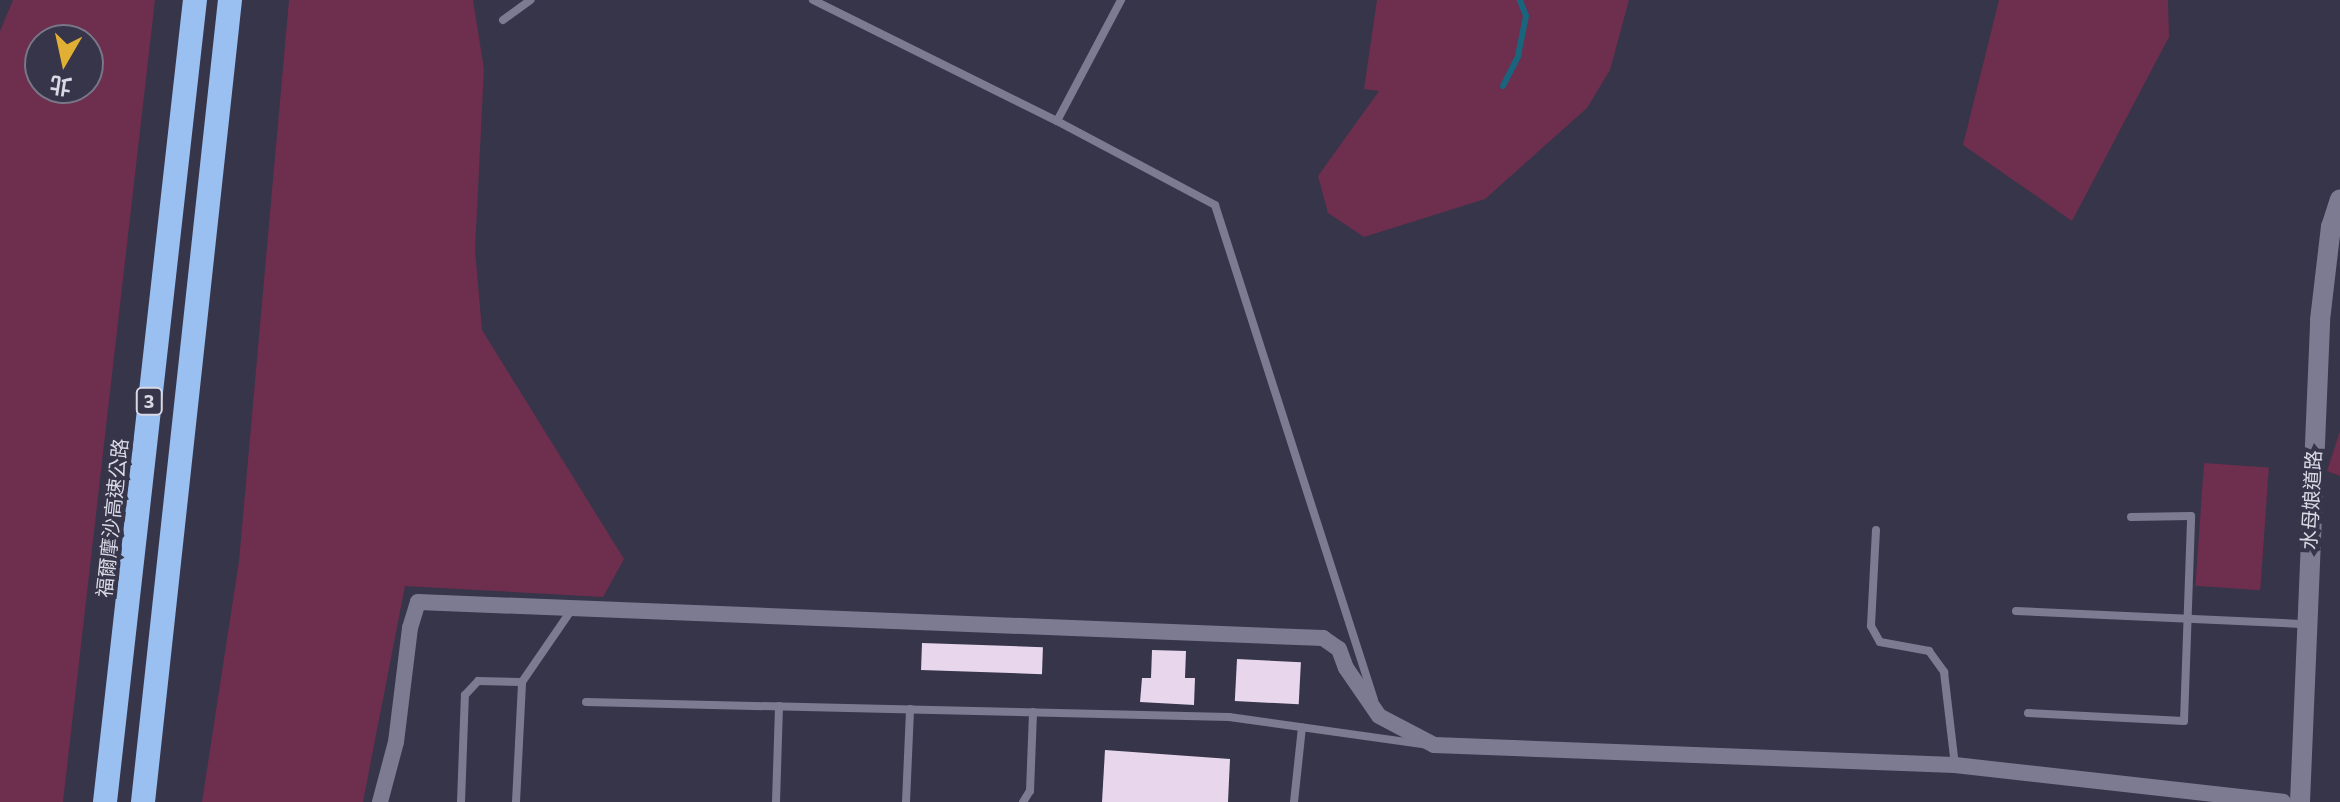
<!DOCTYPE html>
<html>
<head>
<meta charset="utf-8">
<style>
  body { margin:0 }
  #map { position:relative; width:2340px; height:802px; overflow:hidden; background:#363549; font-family:Commissioner,"Noto Sans TC",sans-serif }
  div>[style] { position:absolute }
  .green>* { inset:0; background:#6e2e4e; transform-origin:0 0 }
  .stream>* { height:6px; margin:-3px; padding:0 3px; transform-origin:3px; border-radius:3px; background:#19657d }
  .building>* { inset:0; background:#e8d6ed; transform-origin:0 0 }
  .lane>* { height:8px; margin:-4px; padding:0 4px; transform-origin:4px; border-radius:4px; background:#7c7b92 }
  .street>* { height:16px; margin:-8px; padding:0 8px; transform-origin:8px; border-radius:8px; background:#7c7b92 }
  .secondary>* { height:20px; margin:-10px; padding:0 10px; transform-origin:10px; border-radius:10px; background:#7c7b92 }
  .highway>* { height:24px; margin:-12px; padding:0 12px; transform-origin:12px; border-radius:12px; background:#9abff1 }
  span { translate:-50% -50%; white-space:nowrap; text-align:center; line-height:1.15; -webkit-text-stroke:8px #363549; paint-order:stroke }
  .shield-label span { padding:2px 6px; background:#363549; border:2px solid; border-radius:6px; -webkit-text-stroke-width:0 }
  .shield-label { font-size:18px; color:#d9d9e6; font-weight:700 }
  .street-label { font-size:20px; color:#d9d9e6 }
  .north { position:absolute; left:24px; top:24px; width:80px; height:80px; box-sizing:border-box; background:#363549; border:2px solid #778; border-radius:50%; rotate:189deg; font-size:22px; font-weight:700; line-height:32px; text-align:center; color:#d9d9e6 }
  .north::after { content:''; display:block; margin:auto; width:28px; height:36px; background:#e1af34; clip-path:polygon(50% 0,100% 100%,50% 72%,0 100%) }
</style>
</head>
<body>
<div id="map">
  <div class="green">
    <div style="clip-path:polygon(evenodd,13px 0,155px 0,63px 802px,0 802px,0 31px,13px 0,40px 40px,88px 40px,88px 88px,40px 88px,40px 40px)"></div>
    <div style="clip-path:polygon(289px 0,473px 0,484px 69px,475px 250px,482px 330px,624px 559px,603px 597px,405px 586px,363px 802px,202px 802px,239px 561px)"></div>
    <div style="clip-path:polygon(1377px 0,1629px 0,1610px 70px,1587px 108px,1485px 199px,1364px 237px,1328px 213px,1318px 176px,1379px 91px,1364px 89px)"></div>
    <div style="clip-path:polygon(1999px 0,2168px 0,2169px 37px,2072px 221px,1963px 145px)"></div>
    <div style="clip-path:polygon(2340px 431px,2340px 476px,2327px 471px)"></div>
    <div style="left:2204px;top:463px;width:65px;height:123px;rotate:4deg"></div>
  </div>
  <div class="stream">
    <div style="left:1503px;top:86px;width:34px;rotate:-63deg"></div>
    <div style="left:1518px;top:56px;width:41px;rotate:-78.7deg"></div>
    <div style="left:1526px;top:16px;width:17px;rotate:-111deg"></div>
  </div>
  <div class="building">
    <div style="left:922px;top:643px;width:121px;height:27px;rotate:2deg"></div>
    <div style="clip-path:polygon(1152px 650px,1186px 651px,1185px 678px,1195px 678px,1194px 705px,1140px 702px,1142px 678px,1151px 678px)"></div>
    <div style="left:1237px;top:659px;width:64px;height:42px;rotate:3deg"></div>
    <div style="clip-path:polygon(1105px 750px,1230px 759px,1228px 802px,1102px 802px)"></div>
  </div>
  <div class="lane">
    <div style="left:813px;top:0;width:272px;rotate:26.4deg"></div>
    <div style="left:1057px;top:121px;width:179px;rotate:28deg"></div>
    <div style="left:1215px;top:205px;width:520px;rotate:72.19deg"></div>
    <div style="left:503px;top:20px;width:34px;rotate:-36deg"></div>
    <div style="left:1057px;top:121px;width:137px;rotate:-62.1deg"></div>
    <div style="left:1876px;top:530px;width:96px;rotate:93deg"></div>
    <div style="left:1871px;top:626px;width:18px;rotate:61deg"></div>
    <div style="left:1880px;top:642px;width:50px;rotate:10.4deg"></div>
    <div style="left:1929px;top:651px;width:26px;rotate:54deg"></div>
    <div style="left:1944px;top:672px;width:94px;rotate:83.3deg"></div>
    <div style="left:2016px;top:611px;width:290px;rotate:2.6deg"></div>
    <div style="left:586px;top:702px;width:643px;rotate:1.34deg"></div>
    <div style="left:1229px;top:717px;width:195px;rotate:8deg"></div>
    <div style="left:2028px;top:713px;width:156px;rotate:2.9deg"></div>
    <div style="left:2184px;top:721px;width:205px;rotate:-88deg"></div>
    <div style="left:2191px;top:516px;width:60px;rotate:179deg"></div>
    <div style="left:461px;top:802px;width:107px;rotate:-87.9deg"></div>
    <div style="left:465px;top:695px;width:19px;rotate:-47deg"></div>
    <div style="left:478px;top:681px;width:44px;rotate:1.3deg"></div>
    <div style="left:516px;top:802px;width:120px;rotate:-87.1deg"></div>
    <div style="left:522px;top:682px;width:88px;rotate:-55.6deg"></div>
    <div style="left:776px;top:802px;width:96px;rotate:-88.2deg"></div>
    <div style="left:906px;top:802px;width:93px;rotate:-87.5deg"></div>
    <div style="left:1023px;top:802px;width:13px;rotate:-58deg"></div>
    <div style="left:1030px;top:791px;width:79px;rotate:-87.8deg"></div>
    <div style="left:1294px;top:802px;width:75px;rotate:-83.9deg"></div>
  </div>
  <div class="street">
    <div style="left:380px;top:802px;width:62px;rotate:-75.1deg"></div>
    <div style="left:396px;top:742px;width:115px;rotate:-83deg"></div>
    <div style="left:410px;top:628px;width:27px;rotate:-73deg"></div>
    <div style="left:418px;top:602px;width:906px;rotate:2.28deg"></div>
    <div style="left:1323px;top:638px;width:19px;rotate:35deg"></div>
    <div style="left:1339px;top:649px;width:20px;rotate:70deg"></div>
    <div style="left:1346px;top:668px;width:58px;rotate:55.5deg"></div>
    <div style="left:1379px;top:716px;width:62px;rotate:27.8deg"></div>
    <div style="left:1434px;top:745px;width:521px;rotate:2.2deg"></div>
    <div style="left:1955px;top:765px;width:330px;rotate:6.4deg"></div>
  </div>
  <div class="secondary">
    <div style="left:2300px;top:802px;width:482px;rotate:-87.6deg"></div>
    <div style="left:2320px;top:320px;width:94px;rotate:-83.3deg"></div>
    <div style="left:2331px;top:227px;width:29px;rotate:-72deg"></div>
  </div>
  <div class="highway">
    <div style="left:105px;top:802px;width:807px;rotate:-83.6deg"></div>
    <div style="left:143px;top:802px;width:807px;rotate:-83.81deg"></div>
  </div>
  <div class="shield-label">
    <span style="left:149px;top:401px">3</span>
  </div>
  <div class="street-label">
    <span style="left:2311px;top:500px;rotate:-87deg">水母娘道路</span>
    <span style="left:112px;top:518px;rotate:-84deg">福爾摩沙高速公路</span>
  </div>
  <div class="north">北</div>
</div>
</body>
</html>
